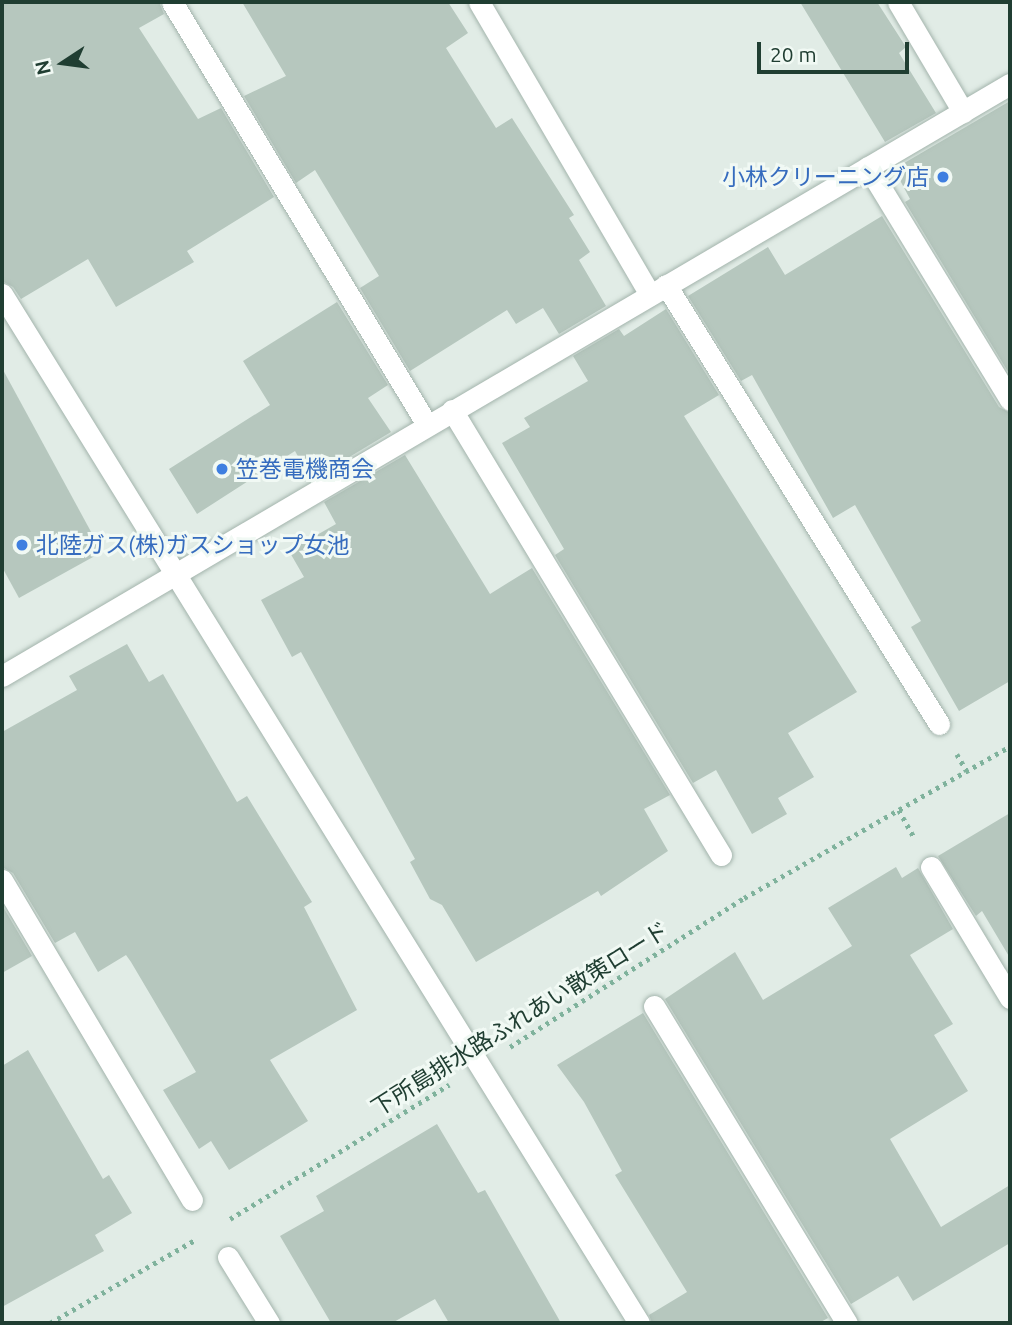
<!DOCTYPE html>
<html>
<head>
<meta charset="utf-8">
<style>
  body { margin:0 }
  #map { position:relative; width:1012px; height:1325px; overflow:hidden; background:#e1ece6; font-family:Ubuntu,"Noto Sans JP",sans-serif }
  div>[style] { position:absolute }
  .building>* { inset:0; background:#b6c7be }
  .path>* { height:4.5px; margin-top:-2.25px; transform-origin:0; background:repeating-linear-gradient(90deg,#7fb29c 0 3.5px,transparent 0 8.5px) }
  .roads { filter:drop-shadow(0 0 2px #a3b4ac) drop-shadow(0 0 2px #a3b4ac) }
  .minor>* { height:21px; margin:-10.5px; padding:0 10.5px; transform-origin:10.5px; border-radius:10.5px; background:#fff }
  .dots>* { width:19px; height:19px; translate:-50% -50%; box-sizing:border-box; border:4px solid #f1f9f4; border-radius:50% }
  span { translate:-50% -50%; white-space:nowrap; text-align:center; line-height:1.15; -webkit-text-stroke:6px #f1f9f4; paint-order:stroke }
  .shop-label { font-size:23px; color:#366cbe }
  .right { translate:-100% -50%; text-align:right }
  .left { translate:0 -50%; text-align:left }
  .street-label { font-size:23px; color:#203e32 }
  .frame { position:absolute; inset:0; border:4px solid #203e32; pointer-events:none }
  .north { position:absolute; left:28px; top:28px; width:70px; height:70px; -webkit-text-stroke:5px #f1f9f4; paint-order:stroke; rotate:257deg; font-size:19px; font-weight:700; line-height:28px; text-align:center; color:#203e32 }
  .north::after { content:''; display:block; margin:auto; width:24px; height:32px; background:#203e32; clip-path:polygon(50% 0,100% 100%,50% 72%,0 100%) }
  .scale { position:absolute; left:757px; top:42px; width:152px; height:32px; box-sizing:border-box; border:4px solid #203e32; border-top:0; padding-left:9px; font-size:21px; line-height:24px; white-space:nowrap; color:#203e32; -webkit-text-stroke:5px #f1f9f4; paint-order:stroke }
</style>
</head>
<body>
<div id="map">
  <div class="building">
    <div style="clip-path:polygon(2px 2px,159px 2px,164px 14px,139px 28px,198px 119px,221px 108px,274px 197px,187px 251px,194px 262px,116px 307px,88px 259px,21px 299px,13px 287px,2px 281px)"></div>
    <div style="clip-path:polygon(242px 2px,448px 2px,468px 33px,446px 48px,496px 128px,512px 118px,574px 215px,569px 218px,590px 252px,579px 260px,606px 306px,559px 334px,543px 308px,516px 324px,507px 310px,410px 371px,360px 288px,379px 276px,315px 170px,296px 183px,244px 96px,286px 76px)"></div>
    <div style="clip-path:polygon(800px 2px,877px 2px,906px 47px,899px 53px,936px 113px,885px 142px)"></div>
    <div style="clip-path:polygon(1010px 101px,1010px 375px,905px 202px,910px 199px,894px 169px)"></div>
    <div style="clip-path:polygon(882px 216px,999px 407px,1010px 413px,1010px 681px,959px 711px,911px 627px,921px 621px,855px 505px,833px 518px,752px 375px,741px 381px,688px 296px,768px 247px,785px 275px)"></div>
    <div style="clip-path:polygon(337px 302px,388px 385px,368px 398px,391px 432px,311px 480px,295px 451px,197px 514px,169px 469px,270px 405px,243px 361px)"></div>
    <div style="clip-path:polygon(666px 309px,719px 395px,684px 416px,857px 692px,788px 733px,814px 777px,778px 798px,787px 814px,752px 834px,716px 770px,693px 783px,555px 555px,564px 549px,502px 443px,530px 427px,524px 418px,588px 381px,573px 356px,619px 329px,624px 336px)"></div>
    <div style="clip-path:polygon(2px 368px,102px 552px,19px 598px,2px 567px)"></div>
    <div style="clip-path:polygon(405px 455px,490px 594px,532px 568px,670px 795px,644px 809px,668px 851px,601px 896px,598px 891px,476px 962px,442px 905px,430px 899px,410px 862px,415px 859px,301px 652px,292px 657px,261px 600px,304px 577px,289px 551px,336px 524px,324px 502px)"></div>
    <div style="clip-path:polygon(127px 644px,149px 682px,163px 674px,237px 802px,247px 796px,312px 902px,304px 907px,357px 1010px,270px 1060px,308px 1121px,229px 1170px,211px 1141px,199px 1149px,163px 1090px,196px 1072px,131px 962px,126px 955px,98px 972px,75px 932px,55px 943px,13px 873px,2px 867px,2px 732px,77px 690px,69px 676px)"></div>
    <div style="clip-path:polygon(1010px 813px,1010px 958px,982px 911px,976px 916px,938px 856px)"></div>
    <div style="clip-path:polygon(896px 867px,902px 878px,918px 868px,953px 929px,910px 955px,953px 1024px,934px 1035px,968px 1091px,890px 1139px,941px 1227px,1010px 1185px,1010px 1243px,913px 1301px,898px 1276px,851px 1304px,665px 999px,735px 952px,763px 1000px,852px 946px,828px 908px)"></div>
    <div style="clip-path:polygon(2px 905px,32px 956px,2px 973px)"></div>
    <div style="clip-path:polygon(643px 1013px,828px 1318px,819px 1323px,652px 1323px,649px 1315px,687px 1292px,615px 1175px,622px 1171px,584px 1102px,557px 1065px)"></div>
    <div style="clip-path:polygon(28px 1050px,103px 1179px,109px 1175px,132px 1213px,95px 1235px,104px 1251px,2px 1307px,2px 1066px)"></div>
    <div style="clip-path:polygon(437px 1124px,478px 1193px,485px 1190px,561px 1323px,449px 1323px,435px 1299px,392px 1323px,331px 1323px,280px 1236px,324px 1211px,316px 1196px)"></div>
  </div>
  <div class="path">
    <div style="left:957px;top:754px;width:20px;rotate:60deg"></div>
    <div style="left:899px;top:810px;width:31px;rotate:61deg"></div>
    <div style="left:510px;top:1047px;width:277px;rotate:-32.5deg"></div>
    <div style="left:744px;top:898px;width:306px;rotate:-29.7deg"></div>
    <div style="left:230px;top:1219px;width:257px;rotate:-31.5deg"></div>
    <div style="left:50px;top:1323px;width:167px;rotate:-29.8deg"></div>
  </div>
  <div class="roads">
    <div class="minor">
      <div style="left:172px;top:2px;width:494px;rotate:58.9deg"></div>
      <div style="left:479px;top:2px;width:339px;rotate:59.7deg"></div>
      <div style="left:898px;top:2px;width:128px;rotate:59.4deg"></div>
      <div style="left:868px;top:167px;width:273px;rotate:58.6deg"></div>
      <div style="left:666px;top:285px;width:517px;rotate:58.12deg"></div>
      <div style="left:2px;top:294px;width:1210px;rotate:58.24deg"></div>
      <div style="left:452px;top:410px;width:520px;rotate:58.85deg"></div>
      <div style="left:2px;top:676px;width:1169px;rotate:-30.43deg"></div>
      <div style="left:931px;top:867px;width:153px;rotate:58.9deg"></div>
      <div style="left:2px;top:880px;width:372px;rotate:59.3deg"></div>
      <div style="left:654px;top:1006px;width:371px;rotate:58.7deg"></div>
      <div style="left:228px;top:1257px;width:78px;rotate:58.2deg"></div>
    </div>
  </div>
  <div class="dots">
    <div style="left:943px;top:177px;background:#3f7fe0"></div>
    <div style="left:222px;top:469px;background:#3f7fe0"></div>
    <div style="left:22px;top:545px;background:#3f7fe0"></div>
  </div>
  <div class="shop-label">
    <span class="right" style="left:929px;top:177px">小林クリーニング店</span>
    <span class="left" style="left:236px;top:469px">笠巻電機商会</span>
    <span class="left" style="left:36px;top:545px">北陸ガス(株)ガスショップ女池</span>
  </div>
  <div class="street-label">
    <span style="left:520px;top:1019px;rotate:-32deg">下所島排水路ふれあい散策ロード</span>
  </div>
  <div class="frame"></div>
  <div class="north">N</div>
  <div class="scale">20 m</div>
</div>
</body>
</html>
